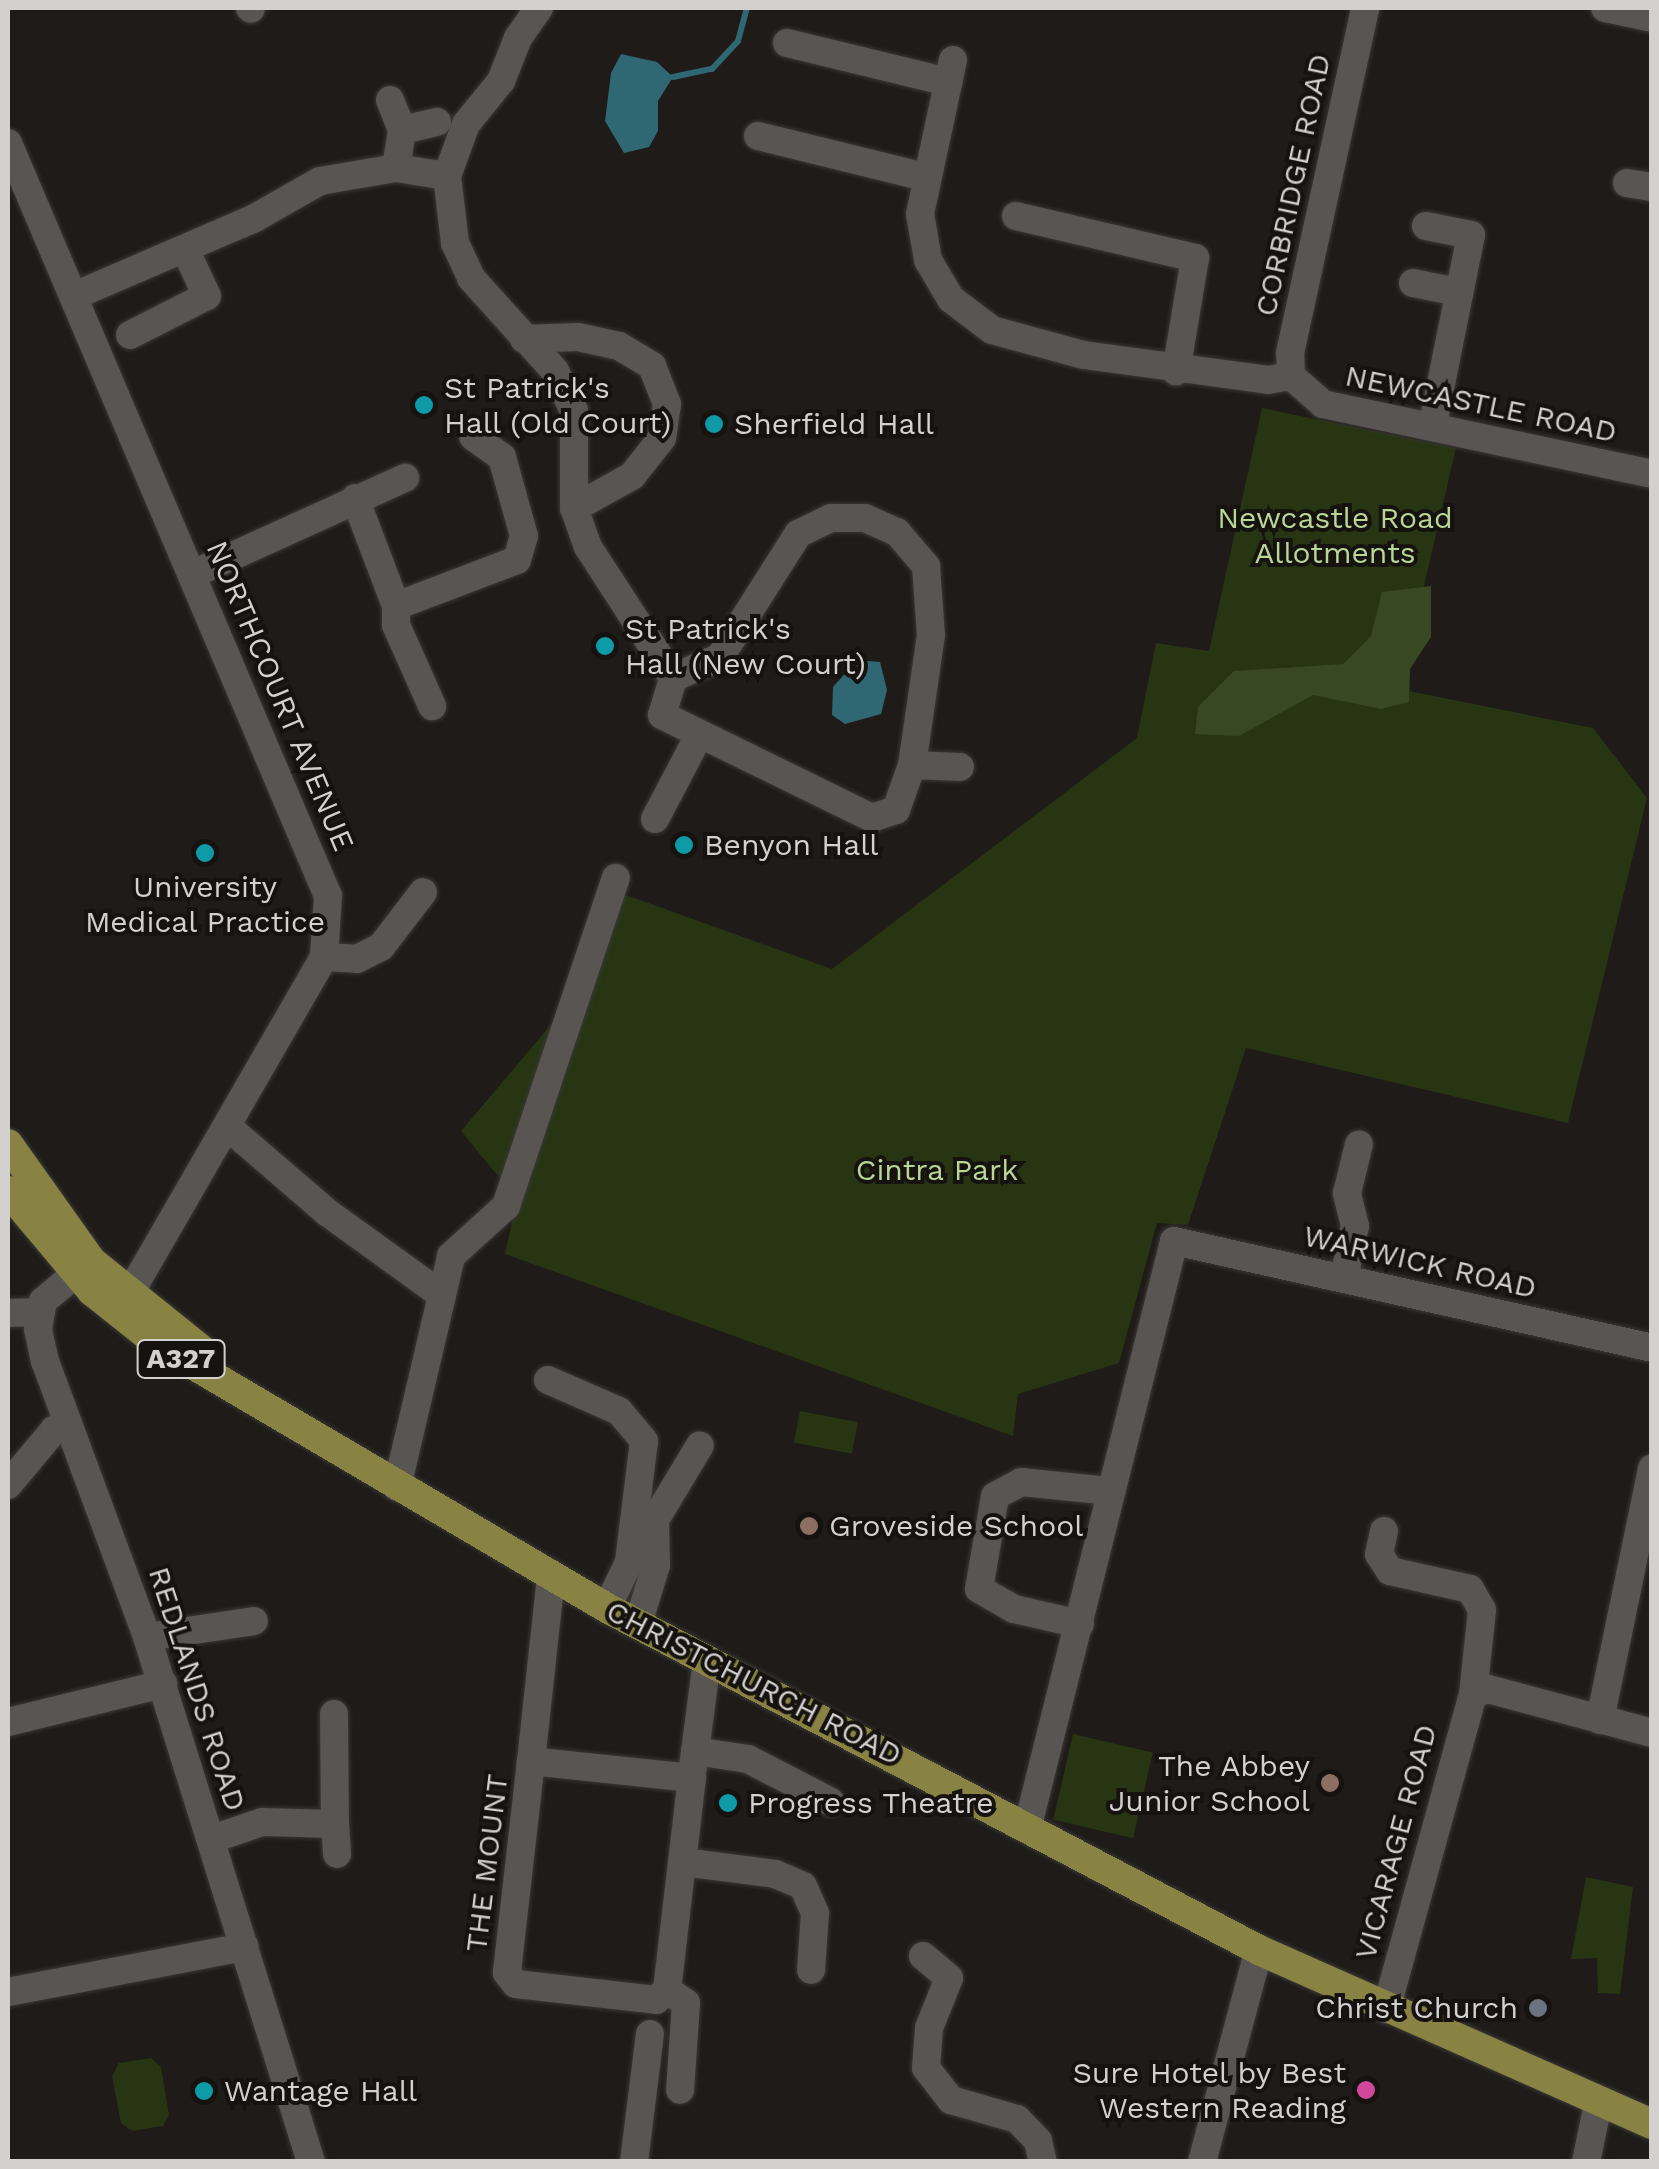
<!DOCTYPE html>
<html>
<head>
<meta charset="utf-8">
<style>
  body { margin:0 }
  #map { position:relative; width:1659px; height:2169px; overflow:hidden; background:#1e1b18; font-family:"Work Sans",sans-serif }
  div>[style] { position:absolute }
  .green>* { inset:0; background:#273512; transform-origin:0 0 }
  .forest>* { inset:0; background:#384823 }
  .water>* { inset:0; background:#2f6873 }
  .stream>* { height:6px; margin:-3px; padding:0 3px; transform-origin:3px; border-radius:3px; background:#2f6873 }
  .roads { filter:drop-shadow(0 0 2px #393735) drop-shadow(0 0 2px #393735) }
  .minor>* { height:28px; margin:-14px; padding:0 14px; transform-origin:14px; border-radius:14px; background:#595552 }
  .major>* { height:30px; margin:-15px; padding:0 15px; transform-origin:15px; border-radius:15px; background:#888342 }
  .dots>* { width:28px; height:28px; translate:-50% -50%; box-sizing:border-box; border:5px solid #15120f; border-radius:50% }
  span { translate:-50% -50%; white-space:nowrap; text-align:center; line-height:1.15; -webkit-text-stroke:8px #15120f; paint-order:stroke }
  .shield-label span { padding:2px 8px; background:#15120f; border:2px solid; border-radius:8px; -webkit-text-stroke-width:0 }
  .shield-label { font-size:28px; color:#d3d1cf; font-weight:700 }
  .street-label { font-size:30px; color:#d3d1cf }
  .poi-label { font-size:30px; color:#d3d1cf }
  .left { translate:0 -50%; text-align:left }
  .right { translate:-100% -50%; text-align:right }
  .park-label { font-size:30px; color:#b9d695 }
  .frame { position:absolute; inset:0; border:10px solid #d3d1cf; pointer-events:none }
</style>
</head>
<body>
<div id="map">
  <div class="green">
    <div style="clip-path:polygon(1262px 408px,1456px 448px,1424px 586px,1390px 684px,1274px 664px,1593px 728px,1647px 798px,1568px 1123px,1246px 1048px,1188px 1225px,1157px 1223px,1119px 1363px,1018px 1394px,1013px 1436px,505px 1254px,517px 1199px,461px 1131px,566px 1007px,598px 885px,832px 969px,1137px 738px,1156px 643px,1209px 651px)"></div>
    <div style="left:800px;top:1411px;width:59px;height:32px;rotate:11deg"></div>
    <div style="left:1073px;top:1734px;width:82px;height:88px;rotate:13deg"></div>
    <div style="clip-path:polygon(1586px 1877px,1633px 1887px,1620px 1994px,1598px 1993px,1597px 1958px,1571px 1959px)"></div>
    <div style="clip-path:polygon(151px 2058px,161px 2067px,169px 2115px,163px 2126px,132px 2131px,121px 2123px,112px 2076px,119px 2063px)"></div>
  </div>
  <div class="forest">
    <div style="clip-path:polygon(1431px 586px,1431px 637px,1410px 669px,1409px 702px,1381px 709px,1313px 695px,1239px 736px,1195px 734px,1198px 707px,1234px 671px,1343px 664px,1371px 636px,1382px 592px)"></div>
  </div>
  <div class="water">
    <div style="clip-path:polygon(621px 54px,657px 62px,673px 77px,658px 101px,658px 131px,649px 147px,624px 153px,605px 121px,611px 73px)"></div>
    <div style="clip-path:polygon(857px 660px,880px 662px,887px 690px,881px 714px,845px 724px,832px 715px,833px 687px)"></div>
  </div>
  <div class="stream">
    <div style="left:673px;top:77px;width:40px;rotate:-12deg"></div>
    <div style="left:712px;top:69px;width:38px;rotate:-47deg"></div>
    <div style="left:738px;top:41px;width:34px;rotate:-75deg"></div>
  </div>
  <div class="roads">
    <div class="minor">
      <div style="left:250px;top:8px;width:1px;rotate:45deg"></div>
      <div style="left:539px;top:8px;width:37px;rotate:125deg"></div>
      <div style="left:518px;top:38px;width:46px;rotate:111.6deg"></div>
      <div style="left:501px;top:81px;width:55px;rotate:129.1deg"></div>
      <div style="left:466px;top:124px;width:55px;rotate:110.1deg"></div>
      <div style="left:447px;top:176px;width:67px;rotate:83.2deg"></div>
      <div style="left:455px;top:243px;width:38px;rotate:65deg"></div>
      <div style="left:471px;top:278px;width:125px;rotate:47.9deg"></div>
      <div style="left:555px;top:371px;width:44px;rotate:64.6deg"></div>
      <div style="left:574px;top:411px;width:97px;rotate:90deg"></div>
      <div style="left:574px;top:508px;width:41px;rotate:70.3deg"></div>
      <div style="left:588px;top:547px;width:156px;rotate:57deg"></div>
      <div style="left:1605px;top:8px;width:48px;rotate:12deg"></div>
      <div style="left:787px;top:43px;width:166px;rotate:13.6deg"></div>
      <div style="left:953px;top:60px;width:157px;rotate:102.1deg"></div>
      <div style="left:920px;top:214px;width:47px;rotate:80.1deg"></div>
      <div style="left:928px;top:260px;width:45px;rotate:59.5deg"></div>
      <div style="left:951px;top:299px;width:51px;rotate:37.1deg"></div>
      <div style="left:992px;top:330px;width:95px;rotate:15.2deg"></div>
      <div style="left:1084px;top:355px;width:186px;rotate:7.7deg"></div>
      <div style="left:1268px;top:380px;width:23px;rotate:-10deg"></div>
      <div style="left:390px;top:100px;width:32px;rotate:68deg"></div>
      <div style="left:402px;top:130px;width:38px;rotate:99deg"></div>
      <div style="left:402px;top:130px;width:36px;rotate:-13deg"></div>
      <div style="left:758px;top:136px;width:172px;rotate:13.8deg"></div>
      <div style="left:8px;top:143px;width:818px;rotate:66.98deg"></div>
      <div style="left:328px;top:896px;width:61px;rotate:93.8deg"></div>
      <div style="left:324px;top:957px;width:408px;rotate:120deg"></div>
      <div style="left:1627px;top:183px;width:25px;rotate:9deg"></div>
      <div style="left:1016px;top:216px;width:184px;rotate:13.2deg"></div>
      <div style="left:1195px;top:258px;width:115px;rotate:99.5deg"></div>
      <div style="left:1426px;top:226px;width:46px;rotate:11.3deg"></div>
      <div style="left:1471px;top:235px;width:192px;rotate:101.4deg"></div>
      <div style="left:1413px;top:283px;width:46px;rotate:11.3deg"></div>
      <div style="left:74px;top:296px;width:195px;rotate:-23.3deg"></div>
      <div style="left:253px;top:219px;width:77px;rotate:-29.6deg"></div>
      <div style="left:320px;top:181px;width:77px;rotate:-9.7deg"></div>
      <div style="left:396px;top:168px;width:52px;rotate:8.9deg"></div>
      <div style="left:130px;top:335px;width:86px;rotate:-26.9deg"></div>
      <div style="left:207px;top:296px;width:52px;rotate:-115.1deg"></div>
      <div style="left:524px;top:339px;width:54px;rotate:-2.1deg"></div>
      <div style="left:578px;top:337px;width:42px;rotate:12.4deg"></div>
      <div style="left:619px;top:346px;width:39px;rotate:31deg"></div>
      <div style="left:652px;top:366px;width:41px;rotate:68.5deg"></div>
      <div style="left:667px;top:404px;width:34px;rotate:98deg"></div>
      <div style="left:662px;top:438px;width:48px;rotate:128.3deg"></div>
      <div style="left:632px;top:476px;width:66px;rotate:151.1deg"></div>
      <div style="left:1291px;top:376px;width:43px;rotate:41.2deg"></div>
      <div style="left:1323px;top:404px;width:336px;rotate:12deg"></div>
      <div style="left:1291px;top:376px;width:23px;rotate:-92deg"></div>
      <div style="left:1290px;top:353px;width:353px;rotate:-77.7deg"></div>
      <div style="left:355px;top:498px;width:116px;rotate:69.2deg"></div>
      <div style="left:396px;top:606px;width:19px;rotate:90deg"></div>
      <div style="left:396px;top:625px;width:89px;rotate:66deg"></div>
      <div style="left:831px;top:518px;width:34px"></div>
      <div style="left:865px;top:518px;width:35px;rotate:24deg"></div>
      <div style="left:897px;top:532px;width:45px;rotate:49.5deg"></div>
      <div style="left:926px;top:566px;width:69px;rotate:85.9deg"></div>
      <div style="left:931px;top:635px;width:131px;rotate:98.3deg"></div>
      <div style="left:912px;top:765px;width:48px;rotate:109.6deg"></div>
      <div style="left:896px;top:810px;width:25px;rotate:162deg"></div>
      <div style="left:872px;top:818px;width:234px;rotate:-153.9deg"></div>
      <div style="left:662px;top:715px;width:39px;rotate:-73deg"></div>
      <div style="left:673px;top:678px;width:51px;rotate:-24.1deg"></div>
      <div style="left:720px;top:657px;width:146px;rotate:-57.6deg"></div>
      <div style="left:798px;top:534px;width:37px;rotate:-26deg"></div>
      <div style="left:193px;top:574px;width:233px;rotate:-24.4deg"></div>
      <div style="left:396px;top:606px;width:129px;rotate:-20.8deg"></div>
      <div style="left:517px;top:560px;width:25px;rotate:-74deg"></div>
      <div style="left:524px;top:536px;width:82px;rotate:-105.6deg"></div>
      <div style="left:502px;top:457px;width:35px;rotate:-145deg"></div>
      <div style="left:912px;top:765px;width:48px;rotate:2.4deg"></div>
      <div style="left:655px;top:819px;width:93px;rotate:-62.3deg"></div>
      <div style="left:324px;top:957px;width:33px;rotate:3deg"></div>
      <div style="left:357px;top:959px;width:27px;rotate:-27deg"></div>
      <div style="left:381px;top:947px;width:69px;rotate:-52.6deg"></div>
      <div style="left:228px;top:1127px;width:132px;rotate:40.7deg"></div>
      <div style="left:328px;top:1213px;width:137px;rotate:35.8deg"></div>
      <div style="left:91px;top:1261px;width:62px;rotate:140.2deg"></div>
      <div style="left:43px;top:1301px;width:28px;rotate:100deg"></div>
      <div style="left:38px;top:1329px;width:33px;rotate:78deg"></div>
      <div style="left:45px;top:1361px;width:294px;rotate:69.7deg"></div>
      <div style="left:147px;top:1637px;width:550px;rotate:72.65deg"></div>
      <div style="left:1344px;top:1278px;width:53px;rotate:-78.1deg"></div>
      <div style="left:1355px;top:1226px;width:34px;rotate:-104deg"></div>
      <div style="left:1347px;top:1193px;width:50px;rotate:-76.2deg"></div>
      <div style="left:8px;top:1313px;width:31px;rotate:-2deg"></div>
      <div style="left:548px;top:1380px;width:77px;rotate:23.6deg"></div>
      <div style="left:619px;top:1411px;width:39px;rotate:50deg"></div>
      <div style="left:644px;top:1441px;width:122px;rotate:97.1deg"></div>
      <div style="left:629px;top:1562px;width:51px;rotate:115.6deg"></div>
      <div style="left:8px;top:1485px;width:72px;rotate:-50.1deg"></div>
      <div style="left:54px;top:1430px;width:15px;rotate:-23deg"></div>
      <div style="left:397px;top:1487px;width:237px;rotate:-76.8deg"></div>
      <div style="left:451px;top:1256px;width:74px;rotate:-42.3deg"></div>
      <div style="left:506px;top:1206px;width:346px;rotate:-71.5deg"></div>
      <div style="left:1384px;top:1531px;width:24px;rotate:102deg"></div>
      <div style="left:1379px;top:1554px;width:20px;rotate:57deg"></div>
      <div style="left:1390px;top:1571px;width:82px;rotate:12.7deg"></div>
      <div style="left:1470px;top:1589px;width:24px;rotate:60deg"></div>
      <div style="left:1482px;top:1610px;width:84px;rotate:96.1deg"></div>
      <div style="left:1473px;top:1694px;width:327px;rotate:105.4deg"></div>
      <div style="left:638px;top:1624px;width:62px;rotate:-73deg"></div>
      <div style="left:656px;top:1565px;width:45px;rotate:-91.3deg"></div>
      <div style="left:655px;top:1520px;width:87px;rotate:-59deg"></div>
      <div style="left:1080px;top:1624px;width:68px;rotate:-167.2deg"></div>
      <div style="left:1014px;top:1609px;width:40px;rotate:-150.3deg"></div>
      <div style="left:979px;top:1589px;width:94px;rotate:-80.2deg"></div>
      <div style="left:995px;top:1496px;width:30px;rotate:-28deg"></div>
      <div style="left:1021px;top:1482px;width:88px;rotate:5.8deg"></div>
      <div style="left:147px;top:1637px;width:108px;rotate:-8.5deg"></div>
      <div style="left:1473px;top:1694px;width:16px;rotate:-18deg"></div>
      <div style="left:1488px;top:1689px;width:170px;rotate:15deg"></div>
      <div style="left:334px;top:1714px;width:110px;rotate:89.5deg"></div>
      <div style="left:1600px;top:1720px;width:257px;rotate:-78.3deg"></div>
      <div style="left:8px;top:1722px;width:160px;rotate:-13.8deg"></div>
      <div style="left:695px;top:1751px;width:54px;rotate:8.6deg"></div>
      <div style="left:748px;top:1759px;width:93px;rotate:27.4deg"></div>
      <div style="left:531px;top:1761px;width:213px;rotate:96.5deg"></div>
      <div style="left:507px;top:1973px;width:14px;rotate:51deg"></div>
      <div style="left:516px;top:1984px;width:141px;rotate:6.5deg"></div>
      <div style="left:656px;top:2000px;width:15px;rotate:-42deg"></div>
      <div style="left:667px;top:1990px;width:213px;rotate:-83.3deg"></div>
      <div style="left:692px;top:1778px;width:162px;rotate:-174deg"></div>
      <div style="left:531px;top:1761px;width:186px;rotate:-83.8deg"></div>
      <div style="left:693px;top:1767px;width:107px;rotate:-82.5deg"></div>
      <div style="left:1027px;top:1829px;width:606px;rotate:-75.96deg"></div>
      <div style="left:1174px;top:1241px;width:490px;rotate:12.6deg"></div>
      <div style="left:212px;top:1839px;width:53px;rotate:-18.8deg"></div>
      <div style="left:262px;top:1822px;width:73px;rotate:1.6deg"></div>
      <div style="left:335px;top:1824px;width:30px;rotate:86deg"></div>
      <div style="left:683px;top:1862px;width:93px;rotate:7.4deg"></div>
      <div style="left:775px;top:1874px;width:30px;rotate:23deg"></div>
      <div style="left:803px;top:1886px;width:30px;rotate:66deg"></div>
      <div style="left:815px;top:1913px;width:57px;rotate:94deg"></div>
      <div style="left:923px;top:1956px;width:34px;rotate:40deg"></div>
      <div style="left:949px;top:1978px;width:54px;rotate:111.8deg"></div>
      <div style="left:929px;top:2028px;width:40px;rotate:94.3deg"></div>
      <div style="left:926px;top:2068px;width:41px;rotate:52deg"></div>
      <div style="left:951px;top:2100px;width:69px;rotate:16.1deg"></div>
      <div style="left:1017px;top:2119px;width:30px;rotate:46deg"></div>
      <div style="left:1038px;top:2141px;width:22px;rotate:77deg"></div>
      <div style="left:667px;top:1990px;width:23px;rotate:34deg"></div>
      <div style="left:686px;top:2003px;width:87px;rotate:93.9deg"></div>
      <div style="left:8px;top:1992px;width:241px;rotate:-10.8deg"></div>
      <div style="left:634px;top:2162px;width:129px;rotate:-82.9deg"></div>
      <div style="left:1202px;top:2162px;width:220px;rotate:-75deg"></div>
      <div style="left:1586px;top:2162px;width:59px;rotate:-78.3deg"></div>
    </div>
    <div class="major">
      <div style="left:8px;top:1144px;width:143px;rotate:54.6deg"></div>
      <div style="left:91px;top:1261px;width:145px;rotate:38.8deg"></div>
      <div style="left:8px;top:1191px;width:131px;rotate:50deg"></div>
      <div style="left:92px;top:1291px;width:87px;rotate:38.5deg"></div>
      <div style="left:160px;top:1345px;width:519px;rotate:30.47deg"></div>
      <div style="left:607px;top:1608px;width:736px;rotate:27.68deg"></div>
      <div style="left:1259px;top:1950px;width:430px;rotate:23.9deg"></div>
    </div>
  </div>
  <div class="dots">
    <div style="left:424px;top:405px;background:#0f9aa8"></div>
    <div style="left:714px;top:424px;background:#0f9aa8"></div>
    <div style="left:605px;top:646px;background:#0f9aa8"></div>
    <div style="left:684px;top:845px;background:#0f9aa8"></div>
    <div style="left:205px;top:853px;background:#0f9aa8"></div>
    <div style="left:809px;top:1526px;background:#8d6e63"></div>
    <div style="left:1330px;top:1783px;background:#8d6e63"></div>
    <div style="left:728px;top:1803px;background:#0f9aa8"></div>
    <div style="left:1538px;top:2008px;background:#6b7280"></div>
    <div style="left:1366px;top:2090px;background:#d1479c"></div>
    <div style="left:204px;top:2091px;background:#0f9aa8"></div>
  </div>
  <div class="shield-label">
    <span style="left:181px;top:1359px">A327</span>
  </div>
  <div class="street-label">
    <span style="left:1293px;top:185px;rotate:-78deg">CORBRIDGE ROAD</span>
    <span style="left:1481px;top:404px;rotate:12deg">NEWCASTLE ROAD</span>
    <span style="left:280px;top:696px;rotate:67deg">NORTHCOURT AVENUE</span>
    <span style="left:1420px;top:1262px;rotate:13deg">WARWICK ROAD</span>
    <span style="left:754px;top:1683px;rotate:27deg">CHRISTCHURCH ROAD</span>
    <span style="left:197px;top:1689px;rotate:72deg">REDLANDS ROAD</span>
    <span style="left:1396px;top:1842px;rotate:-75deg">VICARAGE ROAD</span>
    <span style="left:487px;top:1863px;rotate:-83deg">THE MOUNT</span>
  </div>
  <div class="poi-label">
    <span class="left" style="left:444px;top:405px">St Patrick's<br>Hall (Old Court)</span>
    <span class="left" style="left:734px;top:424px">Sherfield Hall</span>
    <span class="left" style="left:625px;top:646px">St Patrick's<br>Hall (New Court)</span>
    <span class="left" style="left:704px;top:845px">Benyon Hall</span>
    <span style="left:205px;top:904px">University<br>Medical Practice</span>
    <span class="left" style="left:829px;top:1526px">Groveside School</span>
    <span class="right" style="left:1310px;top:1783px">The Abbey<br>Junior School</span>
    <span class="left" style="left:748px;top:1803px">Progress Theatre</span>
    <span class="right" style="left:1518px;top:2008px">Christ Church</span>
    <span class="right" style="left:1346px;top:2090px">Sure Hotel by Best<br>Western Reading</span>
    <span class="left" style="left:224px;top:2091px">Wantage Hall</span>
  </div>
  <div class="park-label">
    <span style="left:1335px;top:535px">Newcastle Road<br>Allotments</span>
    <span style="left:937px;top:1170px">Cintra Park</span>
  </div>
  <div class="frame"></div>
</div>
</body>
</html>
